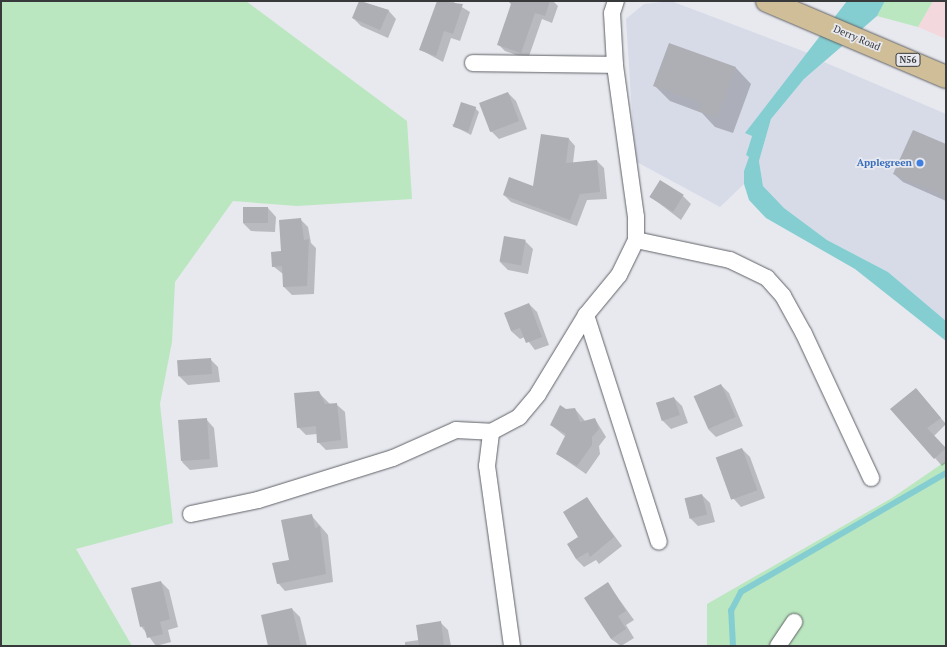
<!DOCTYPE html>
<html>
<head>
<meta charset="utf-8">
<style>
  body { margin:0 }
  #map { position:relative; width:947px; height:647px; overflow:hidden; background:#e7e9ef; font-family:"PT Serif",serif }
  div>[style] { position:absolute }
  .built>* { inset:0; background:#d7dbe8 }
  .industrial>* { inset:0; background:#f3d8dd }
  .green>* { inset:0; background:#bae7bf }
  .water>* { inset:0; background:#84ced2 }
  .shadow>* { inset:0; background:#0003 }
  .stream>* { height:5.5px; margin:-2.75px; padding:0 2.75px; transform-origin:2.75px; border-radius:2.75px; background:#84ced2 }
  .building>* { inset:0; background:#adafb4; transform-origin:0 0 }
  .roads { filter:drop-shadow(0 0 1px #606267) drop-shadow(0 0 1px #606267) }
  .street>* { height:16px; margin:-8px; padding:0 8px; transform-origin:8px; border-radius:8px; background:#fff }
  .primary>* { height:22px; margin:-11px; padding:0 11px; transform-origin:11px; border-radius:11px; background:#cfbe97 }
  .dots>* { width:11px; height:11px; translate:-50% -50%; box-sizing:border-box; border:2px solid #e7e9ef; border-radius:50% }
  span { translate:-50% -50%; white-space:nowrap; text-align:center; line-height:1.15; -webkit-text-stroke:3.5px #e7e9ef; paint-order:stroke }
  .shield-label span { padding:1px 3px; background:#e7e9ef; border:1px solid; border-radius:3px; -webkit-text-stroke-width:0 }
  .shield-label { font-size:9px; color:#38393b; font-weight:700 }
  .street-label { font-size:10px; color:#38393b }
  .shop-label { font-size:10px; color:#366cbe; font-weight:700 }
  .right { translate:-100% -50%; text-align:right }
  .frame { position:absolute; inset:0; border:2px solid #38393b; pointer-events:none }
</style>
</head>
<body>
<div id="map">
  <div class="built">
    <div style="clip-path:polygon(671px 1px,808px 53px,746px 133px,752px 136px,746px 155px,750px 157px,744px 171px,744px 184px,720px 207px,635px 161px,626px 19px,644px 4px)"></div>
    <div style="clip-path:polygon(824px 62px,946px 114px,946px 321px,888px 272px,827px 240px,784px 208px,763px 186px,759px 161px,771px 119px,804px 79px)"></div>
  </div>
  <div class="industrial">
    <div style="clip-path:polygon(933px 1px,946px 1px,946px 39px,918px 27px)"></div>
  </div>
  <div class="green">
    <div style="clip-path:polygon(1px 1px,246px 1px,407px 121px,412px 199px,297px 206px,233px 201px,175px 282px,172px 342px,160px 404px,173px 523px,76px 549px,132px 646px,1px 646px)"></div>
    <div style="clip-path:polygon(885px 1px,933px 1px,918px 27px,877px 16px)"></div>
    <div style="clip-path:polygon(946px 461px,946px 646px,707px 646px,707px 604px,892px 498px)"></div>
  </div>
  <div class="water">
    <div style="clip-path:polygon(847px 1px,885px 1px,877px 16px,804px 79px,771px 119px,759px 161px,763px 186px,784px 208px,827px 240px,888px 272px,946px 321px,946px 341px,855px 269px,766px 218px,749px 200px,744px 184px,744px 171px,749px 157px,746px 155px,752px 136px,745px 133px)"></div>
  </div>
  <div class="shadow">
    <div style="clip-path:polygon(361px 1px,388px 10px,396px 19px,388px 38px,361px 26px,353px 18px)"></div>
    <div style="clip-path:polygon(438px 1px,452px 1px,470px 12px,460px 41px,451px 38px,443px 62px,421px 50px)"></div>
    <div style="clip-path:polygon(513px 1px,553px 1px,558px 6px,552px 23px,542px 19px,528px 59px,505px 51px,498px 44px)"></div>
    <div style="clip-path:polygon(736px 68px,751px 84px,733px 133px,715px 127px,702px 113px,670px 101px,655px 86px)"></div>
    <div style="clip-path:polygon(508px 93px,516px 101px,527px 129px,499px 139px,491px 131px,480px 103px)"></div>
    <div style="clip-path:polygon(475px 108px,479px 112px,471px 135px,452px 125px)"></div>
    <div style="clip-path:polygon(569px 139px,575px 146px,573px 163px,597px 161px,604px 168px,607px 199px,587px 200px,577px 226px,511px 202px,504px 195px,534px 187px)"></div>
    <div style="clip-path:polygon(946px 145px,946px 201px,903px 182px,894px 174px)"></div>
    <div style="clip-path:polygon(683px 196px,691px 204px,681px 220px,651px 197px)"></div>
    <div style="clip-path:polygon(268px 208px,276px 217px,275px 232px,251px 231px,243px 223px)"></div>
    <div style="clip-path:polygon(300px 219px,308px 227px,311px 243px,316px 248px,314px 294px,292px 295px,284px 287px,283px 274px,273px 266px)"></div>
    <div style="clip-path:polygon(525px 241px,533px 249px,528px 274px,508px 270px,500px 262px)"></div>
    <div style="clip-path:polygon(529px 304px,537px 312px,549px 345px,535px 350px,525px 337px,520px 339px,511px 331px)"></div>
    <div style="clip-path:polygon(210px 359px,218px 367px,220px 382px,188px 385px,179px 376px)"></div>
    <div style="clip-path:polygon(721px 385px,729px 393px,743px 426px,716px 437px,708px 429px)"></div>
    <div style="clip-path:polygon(916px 389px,946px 424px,934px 436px,946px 449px,946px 463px,942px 466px,935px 458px)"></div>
    <div style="clip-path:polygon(318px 392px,330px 404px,336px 404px,345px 412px,348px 448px,326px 450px,318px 442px,317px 434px,306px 435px,298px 427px)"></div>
    <div style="clip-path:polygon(674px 398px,682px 406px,688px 423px,671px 429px,663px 421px,658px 404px)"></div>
    <div style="clip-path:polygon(575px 409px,585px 421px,595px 419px,606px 437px,599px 446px,600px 454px,586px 474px,557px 454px,566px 437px,551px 425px,566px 410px)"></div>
    <div style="clip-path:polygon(206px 419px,214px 428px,218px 467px,190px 470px,182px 462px)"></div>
    <div style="clip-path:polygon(742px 449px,750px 457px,765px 498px,741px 507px,733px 498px)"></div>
    <div style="clip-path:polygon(702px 495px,710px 503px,715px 522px,698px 526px,690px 518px,686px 499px)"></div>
    <div style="clip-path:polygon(587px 499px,622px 546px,599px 564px,596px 560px,584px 567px,576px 559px)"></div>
    <div style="clip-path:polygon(311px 515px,328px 535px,333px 582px,285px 591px,278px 583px)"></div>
    <div style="clip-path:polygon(161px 582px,169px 590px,178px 627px,168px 630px,171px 642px,156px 646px,141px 626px)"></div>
    <div style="clip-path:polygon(608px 584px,634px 620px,626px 625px,634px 638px,621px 646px,611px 639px)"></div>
    <div style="clip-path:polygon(292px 609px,300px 617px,307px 646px,284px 646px)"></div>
    <div style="clip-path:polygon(440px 622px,448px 630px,451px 646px,405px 646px,405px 642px,419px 640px)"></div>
  </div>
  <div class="stream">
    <div style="left:733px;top:646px;width:35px;rotate:-93deg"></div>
    <div style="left:731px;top:611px;width:21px;rotate:-62deg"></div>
    <div style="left:741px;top:592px;width:237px;rotate:-30.1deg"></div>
  </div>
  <div class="building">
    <div style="clip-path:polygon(359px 1px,389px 10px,380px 30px,352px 18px)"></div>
    <div style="clip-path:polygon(437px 1px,463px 4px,453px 34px,444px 31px,436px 56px,419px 50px)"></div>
    <div style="clip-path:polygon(508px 1px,550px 1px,545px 16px,535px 13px,521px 53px,497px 45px,511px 4px)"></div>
    <div style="clip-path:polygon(669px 43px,736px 67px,717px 118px,698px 111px,701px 103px,653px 86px)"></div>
    <div style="left:508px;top:92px;width:31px;height:31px;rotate:69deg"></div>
    <div style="left:461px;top:102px;width:16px;height:26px;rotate:18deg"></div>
    <div style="clip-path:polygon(913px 130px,946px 144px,946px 197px,893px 174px)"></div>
    <div style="clip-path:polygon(541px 134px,569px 138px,566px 163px,597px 160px,600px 192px,580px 194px,570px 220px,503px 195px,509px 177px,533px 186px)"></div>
    <div style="left:660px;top:180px;width:28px;height:20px;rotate:32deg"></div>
    <div style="left:243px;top:207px;width:25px;height:16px"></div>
    <div style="clip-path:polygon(301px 218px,304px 240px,309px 239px,307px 286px,283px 287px,282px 266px,272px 267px,271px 252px,281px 251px,279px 220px)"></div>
    <div style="left:504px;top:236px;width:22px;height:26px;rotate:10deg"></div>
    <div style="clip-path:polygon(529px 303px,542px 337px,526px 343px,520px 328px,511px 331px,504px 313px)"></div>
    <div style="left:211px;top:358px;width:16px;height:34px;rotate:86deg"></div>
    <div style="left:721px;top:384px;width:36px;height:30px;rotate:66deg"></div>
    <div style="clip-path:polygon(916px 388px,941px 418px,927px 428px,946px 448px,934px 459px,890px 409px)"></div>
    <div style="clip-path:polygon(319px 391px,325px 404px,337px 403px,341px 440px,317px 443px,316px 426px,297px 428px,294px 393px)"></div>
    <div style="left:674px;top:397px;width:19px;height:19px;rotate:72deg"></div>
    <div style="clip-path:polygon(560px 405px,566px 409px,575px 408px,580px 422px,595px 418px,599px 429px,592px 437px,592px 445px,577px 466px,556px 454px,566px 434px,550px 425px)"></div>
    <div style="left:207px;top:418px;width:41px;height:29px;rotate:86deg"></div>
    <div style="left:742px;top:448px;width:45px;height:28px;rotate:70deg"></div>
    <div style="left:702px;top:494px;width:21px;height:18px;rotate:76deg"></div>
    <div style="clip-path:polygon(587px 497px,614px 537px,590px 557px,588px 552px,576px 559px,567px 544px,578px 537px,563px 512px)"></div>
    <div style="clip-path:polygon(312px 514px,315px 528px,320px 526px,326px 574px,277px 584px,272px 563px,289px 560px,281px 520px)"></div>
    <div style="clip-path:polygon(161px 581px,170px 619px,160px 622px,163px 634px,147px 638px,144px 626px,140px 627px,131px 588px)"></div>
    <div style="clip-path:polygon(608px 582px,626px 611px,618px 616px,626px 629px,611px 639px,584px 598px)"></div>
    <div style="clip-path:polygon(292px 608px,301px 646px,268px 646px,261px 615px)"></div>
    <div style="clip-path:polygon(441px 621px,444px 646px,419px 646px,416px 625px)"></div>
  </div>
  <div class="roads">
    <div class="street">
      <div style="left:473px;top:63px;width:142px;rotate:0.8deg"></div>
      <div style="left:636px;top:240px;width:96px;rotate:12deg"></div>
      <div style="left:730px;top:260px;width:41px;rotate:25.9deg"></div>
      <div style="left:767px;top:278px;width:24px;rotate:48deg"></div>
      <div style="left:783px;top:296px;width:43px;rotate:61.1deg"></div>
      <div style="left:804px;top:334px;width:159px;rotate:65deg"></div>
      <div style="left:586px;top:315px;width:238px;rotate:72.2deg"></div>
      <div style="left:191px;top:514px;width:68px;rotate:-11.8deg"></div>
      <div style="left:258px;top:500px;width:141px;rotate:-17.3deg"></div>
      <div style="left:393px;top:458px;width:69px;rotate:-24deg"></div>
      <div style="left:456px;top:430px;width:35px;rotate:3deg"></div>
      <div style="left:512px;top:646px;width:182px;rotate:-97.9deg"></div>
      <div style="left:487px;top:466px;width:34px;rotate:-83deg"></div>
      <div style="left:491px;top:432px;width:32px;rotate:-28deg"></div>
      <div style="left:519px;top:417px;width:30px;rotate:-50deg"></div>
      <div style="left:538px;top:394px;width:92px;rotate:-58.7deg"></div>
      <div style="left:586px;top:315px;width:52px;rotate:-50.5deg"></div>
      <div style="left:619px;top:275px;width:39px;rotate:-64deg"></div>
      <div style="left:636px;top:240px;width:23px;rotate:-90deg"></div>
      <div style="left:636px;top:217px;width:153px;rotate:-97.9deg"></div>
      <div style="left:615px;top:65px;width:52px;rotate:-93.3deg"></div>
      <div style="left:612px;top:13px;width:13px;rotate:-72deg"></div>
      <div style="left:778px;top:646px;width:29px;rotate:-56deg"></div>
    </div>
    <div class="primary">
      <div style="left:767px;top:1px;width:194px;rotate:23deg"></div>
    </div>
  </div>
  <div class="dots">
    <div style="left:920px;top:163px;background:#3f7fe0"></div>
  </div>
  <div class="shield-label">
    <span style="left:908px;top:60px">N56</span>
  </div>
  <div class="street-label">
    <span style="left:857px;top:38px;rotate:23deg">Derry Road</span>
  </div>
  <div class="shop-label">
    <span class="right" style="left:912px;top:163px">Applegreen</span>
  </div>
  <div class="frame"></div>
</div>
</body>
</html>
